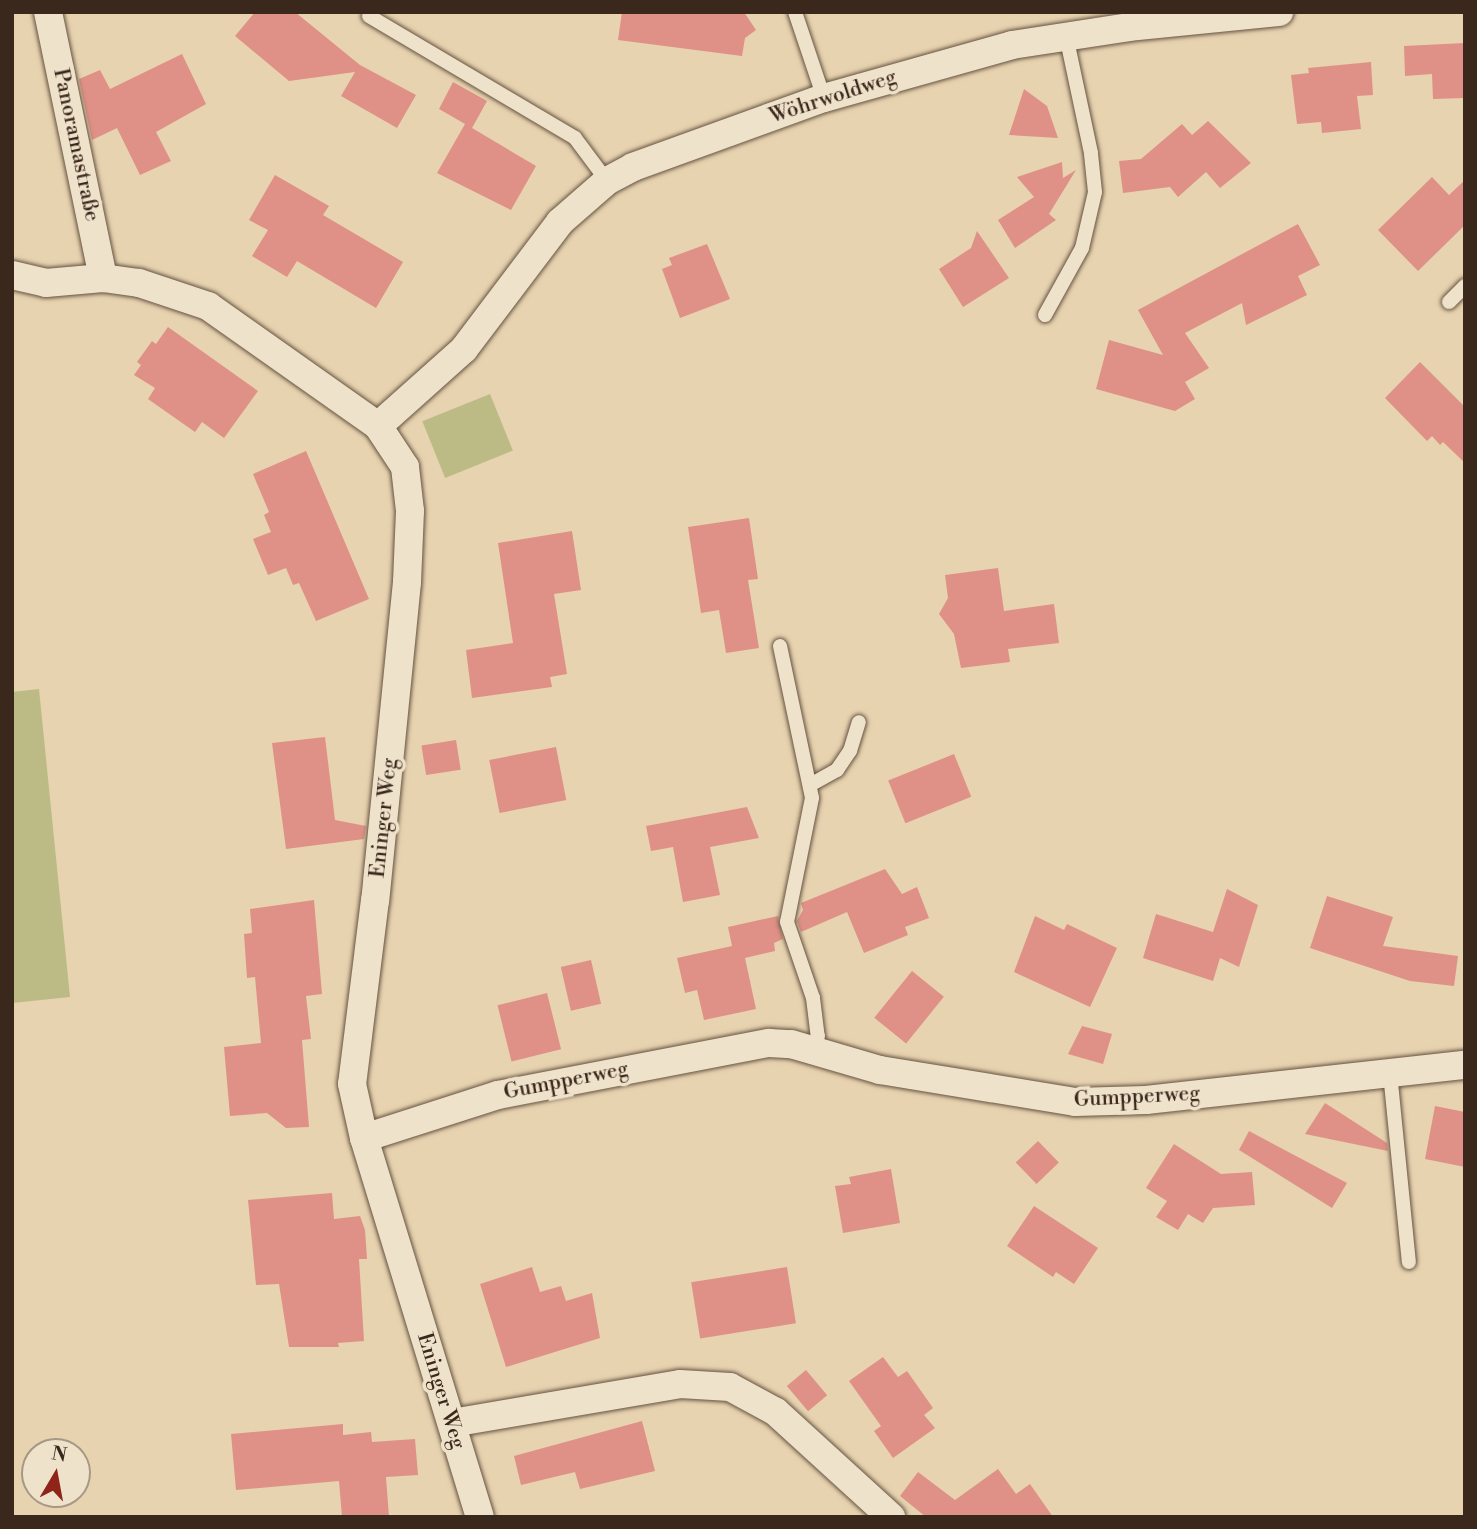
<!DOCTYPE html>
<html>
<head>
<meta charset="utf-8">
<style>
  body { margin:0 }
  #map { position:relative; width:1477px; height:1529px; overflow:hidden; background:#e7d3af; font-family:"Libre Bodoni",serif }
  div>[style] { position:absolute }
  .green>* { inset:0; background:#bcbb86; transform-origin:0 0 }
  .building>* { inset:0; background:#df9187; transform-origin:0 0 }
  .roads { filter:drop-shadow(0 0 2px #665342) drop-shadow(0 0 2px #665342) }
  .lane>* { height:14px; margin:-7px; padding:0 7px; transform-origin:7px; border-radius:7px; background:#efe2cb }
  .street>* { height:28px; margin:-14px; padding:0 14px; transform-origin:14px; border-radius:14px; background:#efe2cb }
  span { translate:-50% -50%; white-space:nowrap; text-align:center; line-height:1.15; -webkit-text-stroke:7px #efe2cb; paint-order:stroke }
  .street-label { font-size:21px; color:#3b281d }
  .frame { position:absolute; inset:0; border:14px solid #3b281d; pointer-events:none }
  .north { position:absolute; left:21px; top:1438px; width:70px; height:70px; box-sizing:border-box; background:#efe2cb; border:2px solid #a79885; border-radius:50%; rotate:10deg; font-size:19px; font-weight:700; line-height:28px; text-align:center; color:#3b281d }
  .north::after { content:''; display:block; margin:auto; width:24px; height:32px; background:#8f2418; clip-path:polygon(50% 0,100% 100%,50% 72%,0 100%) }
</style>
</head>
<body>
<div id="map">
  <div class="green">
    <div style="left:490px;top:394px;width:61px;height:73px;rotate:68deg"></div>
    <div style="clip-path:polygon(39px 689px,70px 997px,12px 1003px,12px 692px)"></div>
  </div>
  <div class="building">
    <div style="clip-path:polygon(255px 12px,295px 12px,360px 65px,416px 95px,397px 128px,341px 96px,355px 72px,289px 81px,235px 36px)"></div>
    <div style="clip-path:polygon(622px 12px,744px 12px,756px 30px,745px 38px,742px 56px,618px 40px)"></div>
    <div style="clip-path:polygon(1465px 43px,1465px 98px,1433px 99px,1432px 74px,1405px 76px,1404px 46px)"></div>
    <div style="clip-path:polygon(182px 54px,206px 104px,156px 132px,171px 161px,140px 175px,117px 128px,92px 140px,79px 79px,100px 70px,110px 89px)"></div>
    <div style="clip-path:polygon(1371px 62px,1373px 95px,1357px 96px,1361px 129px,1322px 133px,1321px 122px,1297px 124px,1291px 75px,1309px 73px,1308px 68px)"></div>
    <div style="clip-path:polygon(453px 82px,487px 101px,472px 128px,536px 166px,511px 210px,437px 173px,465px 124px,439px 109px)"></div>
    <div style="clip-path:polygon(1024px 89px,1047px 106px,1058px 138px,1009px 135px)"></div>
    <div style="clip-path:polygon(1208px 121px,1251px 163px,1220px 188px,1206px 172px,1178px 197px,1170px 187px,1123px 193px,1119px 161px,1141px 159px,1182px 124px,1192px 135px)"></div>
    <div style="clip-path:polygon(1062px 162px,1063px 178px,1076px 170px,1049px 214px,1056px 220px,1015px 248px,998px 220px,1034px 197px,1017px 177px)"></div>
    <div style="clip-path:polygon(275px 175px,329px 206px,323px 215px,403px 262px,376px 308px,297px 261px,287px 277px,252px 256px,268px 230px,249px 220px)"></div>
    <div style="clip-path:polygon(1432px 177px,1449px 195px,1465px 180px,1465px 225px,1418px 271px,1378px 230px)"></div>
    <div style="clip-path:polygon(1298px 224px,1320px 265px,1298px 276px,1307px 295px,1246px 325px,1242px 303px,1185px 333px,1209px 368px,1185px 382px,1195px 399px,1175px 411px,1096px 389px,1109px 340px,1163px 355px,1138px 310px)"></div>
    <div style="clip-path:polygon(977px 231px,1009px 278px,963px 307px,939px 269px,971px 248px)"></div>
    <div style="clip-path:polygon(707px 244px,730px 299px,680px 318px,662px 269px,672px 265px,669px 258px)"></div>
    <div style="clip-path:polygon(168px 327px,258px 391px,224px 438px,202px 422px,195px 432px,148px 399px,155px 388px,134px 375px,141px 365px,137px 362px,152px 341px,156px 344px)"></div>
    <div style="clip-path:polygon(1420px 362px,1465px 407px,1465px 463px,1443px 442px,1440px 445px,1432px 436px,1427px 441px,1385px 398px)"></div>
    <div style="clip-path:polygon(306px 451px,369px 599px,316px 621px,299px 583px,293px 585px,286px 568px,268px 575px,253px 539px,271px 532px,264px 515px,269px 512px,253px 474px)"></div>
    <div style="clip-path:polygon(749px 518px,758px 579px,748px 580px,759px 648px,726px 653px,719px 610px,701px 613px,688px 527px)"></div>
    <div style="clip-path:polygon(572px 531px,581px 590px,554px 594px,567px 674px,550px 677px,552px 687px,472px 698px,466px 650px,513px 643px,498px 543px)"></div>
    <div style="clip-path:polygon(998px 568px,1004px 611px,1054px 604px,1059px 643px,1008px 649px,1010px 662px,961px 668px,954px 634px,939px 614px,948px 598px,945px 575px)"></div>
    <div style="clip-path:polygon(325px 737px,335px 820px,366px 826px,364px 839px,286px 849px,272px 743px)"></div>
    <div style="left:456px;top:740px;width:30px;height:35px;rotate:81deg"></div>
    <div style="left:556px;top:747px;width:54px;height:68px;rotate:79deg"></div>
    <div style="left:954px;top:754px;width:46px;height:71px;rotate:68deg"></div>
    <div style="clip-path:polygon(747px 807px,759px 838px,710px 847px,720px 895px,683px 902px,673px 847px,651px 851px,646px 826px)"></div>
    <div style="clip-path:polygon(885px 869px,902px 894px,917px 887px,929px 918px,905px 927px,908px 935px,864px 953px,847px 912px,801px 932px,797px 921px,803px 910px,801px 903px)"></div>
    <div style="clip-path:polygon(1227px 889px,1258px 905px,1239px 967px,1220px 958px,1213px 981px,1143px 958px,1156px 914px,1213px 932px)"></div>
    <div style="clip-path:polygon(1327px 896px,1393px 917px,1383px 946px,1458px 956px,1454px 986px,1410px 981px,1310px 948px)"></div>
    <div style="clip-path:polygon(314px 900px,322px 994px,306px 996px,311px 1039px,302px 1040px,309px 1127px,286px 1128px,267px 1113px,230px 1116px,224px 1047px,261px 1043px,255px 977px,247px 978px,244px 934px,252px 933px,250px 909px)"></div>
    <div style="clip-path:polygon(778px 916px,783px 939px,774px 943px,775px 951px,745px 958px,756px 1009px,704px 1020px,697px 990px,685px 993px,677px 958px,732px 946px,728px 927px)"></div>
    <div style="clip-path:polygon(1035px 916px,1064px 930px,1067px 924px,1117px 948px,1090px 1007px,1014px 972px)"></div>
    <div style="left:591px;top:960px;width:45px;height:31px;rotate:77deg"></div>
    <div style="left:912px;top:971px;width:41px;height:60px;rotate:39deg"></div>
    <div style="left:547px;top:993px;width:58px;height:51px;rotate:76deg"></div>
    <div style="clip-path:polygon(1082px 1026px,1112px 1034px,1103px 1064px,1068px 1054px)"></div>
    <div style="clip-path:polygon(1325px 1103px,1387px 1143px,1388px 1151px,1305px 1134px)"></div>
    <div style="clip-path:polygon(1435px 1106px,1465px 1112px,1465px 1167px,1425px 1159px)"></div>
    <div style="clip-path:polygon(1249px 1131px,1347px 1183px,1332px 1208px,1239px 1150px)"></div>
    <div style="left:1038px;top:1141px;width:30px;height:31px;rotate:46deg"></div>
    <div style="clip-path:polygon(1174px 1144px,1221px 1174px,1252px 1172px,1255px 1205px,1213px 1208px,1203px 1223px,1188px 1214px,1178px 1230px,1156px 1217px,1167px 1201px,1146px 1188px)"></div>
    <div style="clip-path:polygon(891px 1169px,900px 1223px,843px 1233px,835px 1186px,851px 1184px,849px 1177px)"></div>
    <div style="clip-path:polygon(332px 1193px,334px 1219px,360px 1216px,365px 1230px,367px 1259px,359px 1259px,364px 1341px,338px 1343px,339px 1347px,289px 1347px,279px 1284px,256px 1285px,248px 1200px)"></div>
    <div style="clip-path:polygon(1034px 1206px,1098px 1248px,1074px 1284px,1056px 1272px,1053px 1277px,1007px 1246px)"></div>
    <div style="clip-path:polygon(532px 1267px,540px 1292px,561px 1286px,566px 1301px,592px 1293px,600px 1338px,506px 1367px,480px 1284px)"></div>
    <div style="left:787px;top:1267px;width:57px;height:97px;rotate:81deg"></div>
    <div style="clip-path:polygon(883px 1357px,898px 1377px,907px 1371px,933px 1408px,924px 1415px,935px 1428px,893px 1458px,874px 1431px,881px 1426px,849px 1381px)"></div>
    <div style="left:806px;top:1370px;width:33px;height:25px;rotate:50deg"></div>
    <div style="clip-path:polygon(642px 1421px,655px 1471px,580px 1489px,575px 1472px,521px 1485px,514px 1456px)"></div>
    <div style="clip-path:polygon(343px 1424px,343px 1435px,371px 1432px,372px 1442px,415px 1439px,418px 1475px,386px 1477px,389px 1517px,342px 1517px,339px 1481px,236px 1490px,231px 1434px)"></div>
    <div style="clip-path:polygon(998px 1469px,1016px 1494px,1030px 1484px,1053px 1517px,926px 1517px,900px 1496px,918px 1472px,955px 1500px)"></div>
  </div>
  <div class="roads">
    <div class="lane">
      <div style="left:795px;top:12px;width:91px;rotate:71.4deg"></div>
      <div style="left:369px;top:16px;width:239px;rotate:30.6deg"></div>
      <div style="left:575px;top:138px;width:54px;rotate:53.3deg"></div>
      <div style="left:1449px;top:302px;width:23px;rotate:-45deg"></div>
      <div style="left:1045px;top:315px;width:77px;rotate:-61.1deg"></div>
      <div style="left:1082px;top:248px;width:57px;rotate:-76.9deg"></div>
      <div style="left:1095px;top:192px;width:39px;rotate:-96deg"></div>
      <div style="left:1091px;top:153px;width:121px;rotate:-102deg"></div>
      <div style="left:780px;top:646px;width:155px;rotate:78.1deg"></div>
      <div style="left:812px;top:798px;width:126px;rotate:101.4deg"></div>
      <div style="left:787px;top:922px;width:80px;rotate:71.1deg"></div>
      <div style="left:813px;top:998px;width:38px;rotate:83deg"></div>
      <div style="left:818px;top:1036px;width:16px;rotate:105deg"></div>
      <div style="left:810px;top:785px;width:31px;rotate:-29deg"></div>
      <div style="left:837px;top:770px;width:23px;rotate:-56deg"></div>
      <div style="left:850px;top:751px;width:30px;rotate:-73deg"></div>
      <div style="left:1390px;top:1073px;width:190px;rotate:84.3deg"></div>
    </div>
    <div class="street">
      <div style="left:48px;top:12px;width:272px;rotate:78.3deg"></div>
      <div style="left:12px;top:275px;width:35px;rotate:13deg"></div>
      <div style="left:46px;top:283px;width:57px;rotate:-5deg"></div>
      <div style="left:103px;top:278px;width:36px;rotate:8deg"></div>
      <div style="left:139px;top:283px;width:73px;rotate:18.4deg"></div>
      <div style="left:208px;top:306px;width:208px;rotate:35.2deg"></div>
      <div style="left:378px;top:426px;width:49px;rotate:56.6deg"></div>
      <div style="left:405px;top:467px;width:44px;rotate:83.5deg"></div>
      <div style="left:410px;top:511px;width:71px;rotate:92.4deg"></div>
      <div style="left:407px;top:582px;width:320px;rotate:95.7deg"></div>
      <div style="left:375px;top:900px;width:185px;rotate:97.1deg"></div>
      <div style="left:352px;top:1084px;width:55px;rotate:77.5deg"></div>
      <div style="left:364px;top:1138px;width:396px;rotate:73deg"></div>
      <div style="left:378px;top:426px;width:115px;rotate:-41.8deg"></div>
      <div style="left:464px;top:349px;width:159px;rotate:-52.9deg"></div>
      <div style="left:560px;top:222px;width:62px;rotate:-41.1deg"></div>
      <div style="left:607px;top:181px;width:30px;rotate:-28deg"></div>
      <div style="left:633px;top:167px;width:203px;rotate:-19.9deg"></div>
      <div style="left:824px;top:98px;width:195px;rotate:-15.7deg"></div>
      <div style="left:1012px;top:45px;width:118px;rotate:-8.7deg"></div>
      <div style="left:1129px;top:27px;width:151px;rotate:-5.7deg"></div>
      <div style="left:364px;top:1138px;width:141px;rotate:-17.8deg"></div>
      <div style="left:498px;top:1095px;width:276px;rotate:-10.9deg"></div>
      <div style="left:769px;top:1043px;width:22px;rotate:3deg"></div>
      <div style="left:791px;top:1044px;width:93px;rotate:16.3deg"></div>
      <div style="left:880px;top:1070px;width:198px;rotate:9.3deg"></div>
      <div style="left:1075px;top:1102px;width:71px;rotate:-1.6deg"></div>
      <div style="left:1146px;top:1100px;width:321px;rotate:-6.3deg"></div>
      <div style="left:452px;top:1423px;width:231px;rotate:-9.7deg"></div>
      <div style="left:680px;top:1384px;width:50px;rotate:3.4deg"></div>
      <div style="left:730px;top:1387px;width:52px;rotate:28.5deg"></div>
      <div style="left:776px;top:1412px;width:156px;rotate:42.4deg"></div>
    </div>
  </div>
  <div class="street-label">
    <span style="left:833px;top:97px;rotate:-18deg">Wöhrwoldweg</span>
    <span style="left:76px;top:145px;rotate:78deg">Panoramastraße</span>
    <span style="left:384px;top:818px;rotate:-84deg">Eninger Weg</span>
    <span style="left:566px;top:1081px;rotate:-11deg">Gumpperweg</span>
    <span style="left:1137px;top:1097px;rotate:-3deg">Gumpperweg</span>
    <span style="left:441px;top:1391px;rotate:73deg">Eninger Weg</span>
  </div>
  <div class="frame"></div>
  <div class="north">N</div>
</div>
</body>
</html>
